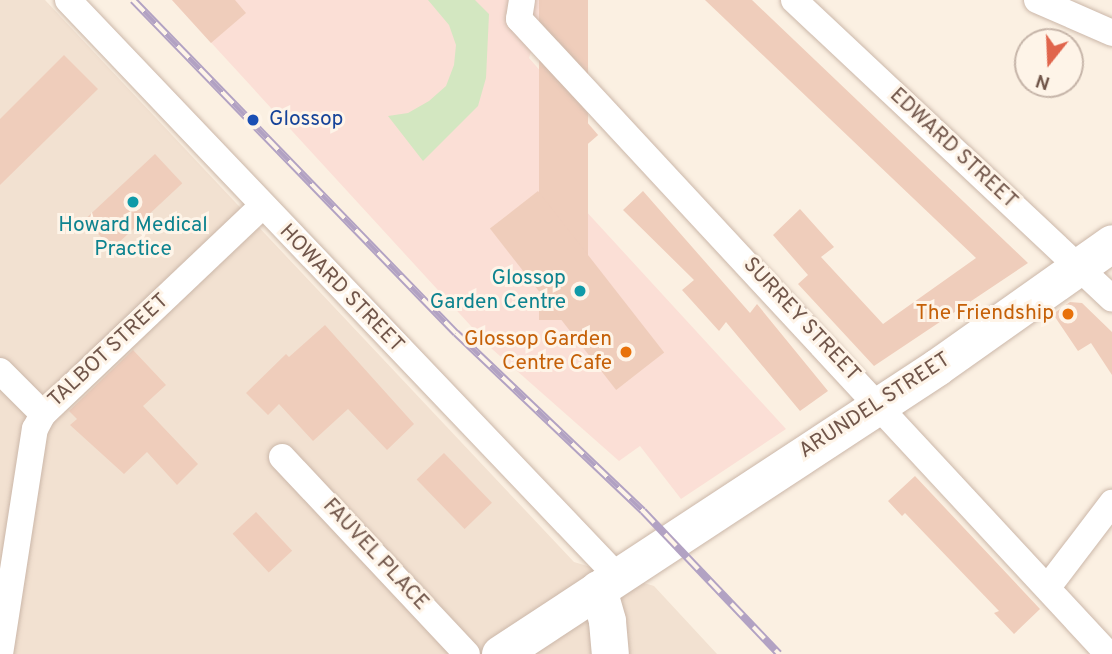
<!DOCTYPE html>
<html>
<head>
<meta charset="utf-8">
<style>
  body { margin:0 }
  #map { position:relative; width:1112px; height:654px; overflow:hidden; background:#fbf0e2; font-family:Overpass,sans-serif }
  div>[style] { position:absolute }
  .residential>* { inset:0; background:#f2e1d1 }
  .commercial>* { inset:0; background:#fbdfd6 }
  .green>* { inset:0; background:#d3e7c1 }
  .building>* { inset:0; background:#efcdbb; transform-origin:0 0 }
  .roads { filter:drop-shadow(0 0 2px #cbb7a9) drop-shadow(0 0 2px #cbb7a9) }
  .street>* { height:26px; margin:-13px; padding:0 13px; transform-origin:13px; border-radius:13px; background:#fff }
  .secondary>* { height:37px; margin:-18.5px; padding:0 18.5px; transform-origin:18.5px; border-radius:18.5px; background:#fff }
  .rail>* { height:8px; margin-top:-4px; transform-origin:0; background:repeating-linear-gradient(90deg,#fef4e8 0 16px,#b2a2c3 0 32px); box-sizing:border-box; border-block:2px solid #b2a2c3 }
  .dots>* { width:19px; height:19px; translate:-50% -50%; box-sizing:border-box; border:4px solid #fef4e8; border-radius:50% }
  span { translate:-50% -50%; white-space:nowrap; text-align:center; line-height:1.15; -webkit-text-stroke:6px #fef4e8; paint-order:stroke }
  .transit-label { font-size:21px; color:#164399 }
  .left { translate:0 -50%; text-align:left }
  .street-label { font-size:21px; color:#71564a }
  .culture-label { font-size:21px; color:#0d838f }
  .right { translate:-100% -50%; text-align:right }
  .food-label { font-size:21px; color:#c56008 }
  .north { position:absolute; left:1014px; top:28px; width:70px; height:70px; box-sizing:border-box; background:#fef4e8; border:2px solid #c6b5a9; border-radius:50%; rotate:198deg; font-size:19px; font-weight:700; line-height:28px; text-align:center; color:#71564a }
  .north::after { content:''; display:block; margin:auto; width:24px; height:32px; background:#e0654c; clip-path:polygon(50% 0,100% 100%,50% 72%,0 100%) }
</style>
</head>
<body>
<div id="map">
  <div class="residential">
    <div style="clip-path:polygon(0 0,45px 0,574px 562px,654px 586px,717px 654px,0 654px)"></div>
  </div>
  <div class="commercial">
    <div style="clip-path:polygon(172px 0,548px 0,529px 58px,550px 82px,539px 93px,539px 160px,786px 429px,681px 499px,640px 446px,619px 461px,492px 349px)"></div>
  </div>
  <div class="green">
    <div style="clip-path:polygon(428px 0,475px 0,489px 14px,486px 78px,478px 106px,423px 161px,388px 116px,408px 113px,429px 101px,446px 86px,454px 65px,456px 45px,449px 25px)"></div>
  </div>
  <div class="building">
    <div style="clip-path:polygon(172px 0,235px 0,246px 13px,211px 43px)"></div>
    <div style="left:539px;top:0;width:49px;height:320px"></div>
    <div style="clip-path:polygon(705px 0,752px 0,1028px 263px,874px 366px,798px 284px,808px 275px,773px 235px,800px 209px,834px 247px,821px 257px,883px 324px,976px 258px)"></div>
    <div style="clip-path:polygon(64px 55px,98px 89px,0 185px,0 119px)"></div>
    <div style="left:566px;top:98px;width:49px;height:35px;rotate:49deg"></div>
    <div style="left:155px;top:154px;width:40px;height:96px;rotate:47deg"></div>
    <div style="left:538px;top:191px;width:205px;height:61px;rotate:52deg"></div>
    <div style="clip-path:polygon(643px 191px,750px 313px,757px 304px,828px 391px,800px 411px,726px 322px,719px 331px,682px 290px,694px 280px,623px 210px)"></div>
    <div style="clip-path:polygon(1070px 302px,1082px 303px,1112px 332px,1112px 375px,1091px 343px,1078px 351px,1053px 314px)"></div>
    <div style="clip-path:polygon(325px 325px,414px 424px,387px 450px,348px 409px,313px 441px,279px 404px,268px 415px,246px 393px,286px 354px,289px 357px)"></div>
    <div style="clip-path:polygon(133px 350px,166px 385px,143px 406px,198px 464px,177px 485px,147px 452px,124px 474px,70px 425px,77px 419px,69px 411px)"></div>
    <div style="left:444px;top:453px;width:69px;height:38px;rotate:46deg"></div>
    <div style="clip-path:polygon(915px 476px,1040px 609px,1014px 634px,994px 613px,999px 611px,905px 513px,902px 516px,888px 501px)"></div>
    <div style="left:256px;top:512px;width:53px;height:32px;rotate:47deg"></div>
  </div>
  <div class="roads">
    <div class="street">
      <div style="left:68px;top:0;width:796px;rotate:46.37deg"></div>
      <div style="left:522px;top:0;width:19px;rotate:99deg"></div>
      <div style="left:519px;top:19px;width:866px;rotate:47.15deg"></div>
      <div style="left:794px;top:0;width:436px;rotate:43.2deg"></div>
      <div style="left:1037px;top:0;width:82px;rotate:23.7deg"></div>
      <div style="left:0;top:371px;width:61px;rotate:45deg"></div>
      <div style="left:282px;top:457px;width:270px;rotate:46.8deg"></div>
      <div style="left:1048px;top:587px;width:106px;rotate:-52.7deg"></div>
      <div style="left:0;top:654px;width:228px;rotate:-81.2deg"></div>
      <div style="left:35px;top:429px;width:17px;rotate:-62deg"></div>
      <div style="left:43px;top:414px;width:302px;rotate:-43.5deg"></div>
    </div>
    <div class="secondary">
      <div style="left:598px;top:589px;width:33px;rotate:74deg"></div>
      <div style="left:607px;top:621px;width:33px;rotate:85deg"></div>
      <div style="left:500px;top:654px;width:523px;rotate:-33.29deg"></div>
      <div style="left:937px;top:367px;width:214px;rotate:-35.3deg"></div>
    </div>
  </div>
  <div class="rail">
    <div style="left:133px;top:0;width:464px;rotate:45.9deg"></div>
    <div style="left:456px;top:333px;width:258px;rotate:43.6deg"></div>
    <div style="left:643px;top:511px;width:197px;rotate:46.4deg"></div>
  </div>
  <div class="dots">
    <div style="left:253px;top:120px;background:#1a4fb4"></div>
    <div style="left:133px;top:202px;background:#0f9aa8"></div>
    <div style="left:580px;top:291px;background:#0f9aa8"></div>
    <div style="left:1068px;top:314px;background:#e8710a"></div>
    <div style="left:626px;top:352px;background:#e8710a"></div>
  </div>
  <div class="transit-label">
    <span class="left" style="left:269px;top:120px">Glossop</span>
  </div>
  <div class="street-label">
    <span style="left:953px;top:149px;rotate:43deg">EDWARD STREET</span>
    <span style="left:341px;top:289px;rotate:46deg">HOWARD STREET</span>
    <span style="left:801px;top:320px;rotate:47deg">SURREY STREET</span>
    <span style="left:109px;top:351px;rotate:-43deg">TALBOT STREET</span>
    <span style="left:875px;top:406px;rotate:-33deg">ARUNDEL STREET</span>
    <span style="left:375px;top:555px;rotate:47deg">FAUVEL PLACE</span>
  </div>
  <div class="culture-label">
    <span style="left:133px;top:238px">Howard Medical<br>Practice</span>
    <span class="right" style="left:566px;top:291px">Glossop<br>Garden Centre</span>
  </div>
  <div class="food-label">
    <span class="right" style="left:1054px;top:314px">The Friendship</span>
    <span class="right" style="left:612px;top:352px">Glossop Garden<br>Centre Cafe</span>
  </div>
  <div class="north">N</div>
</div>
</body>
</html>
